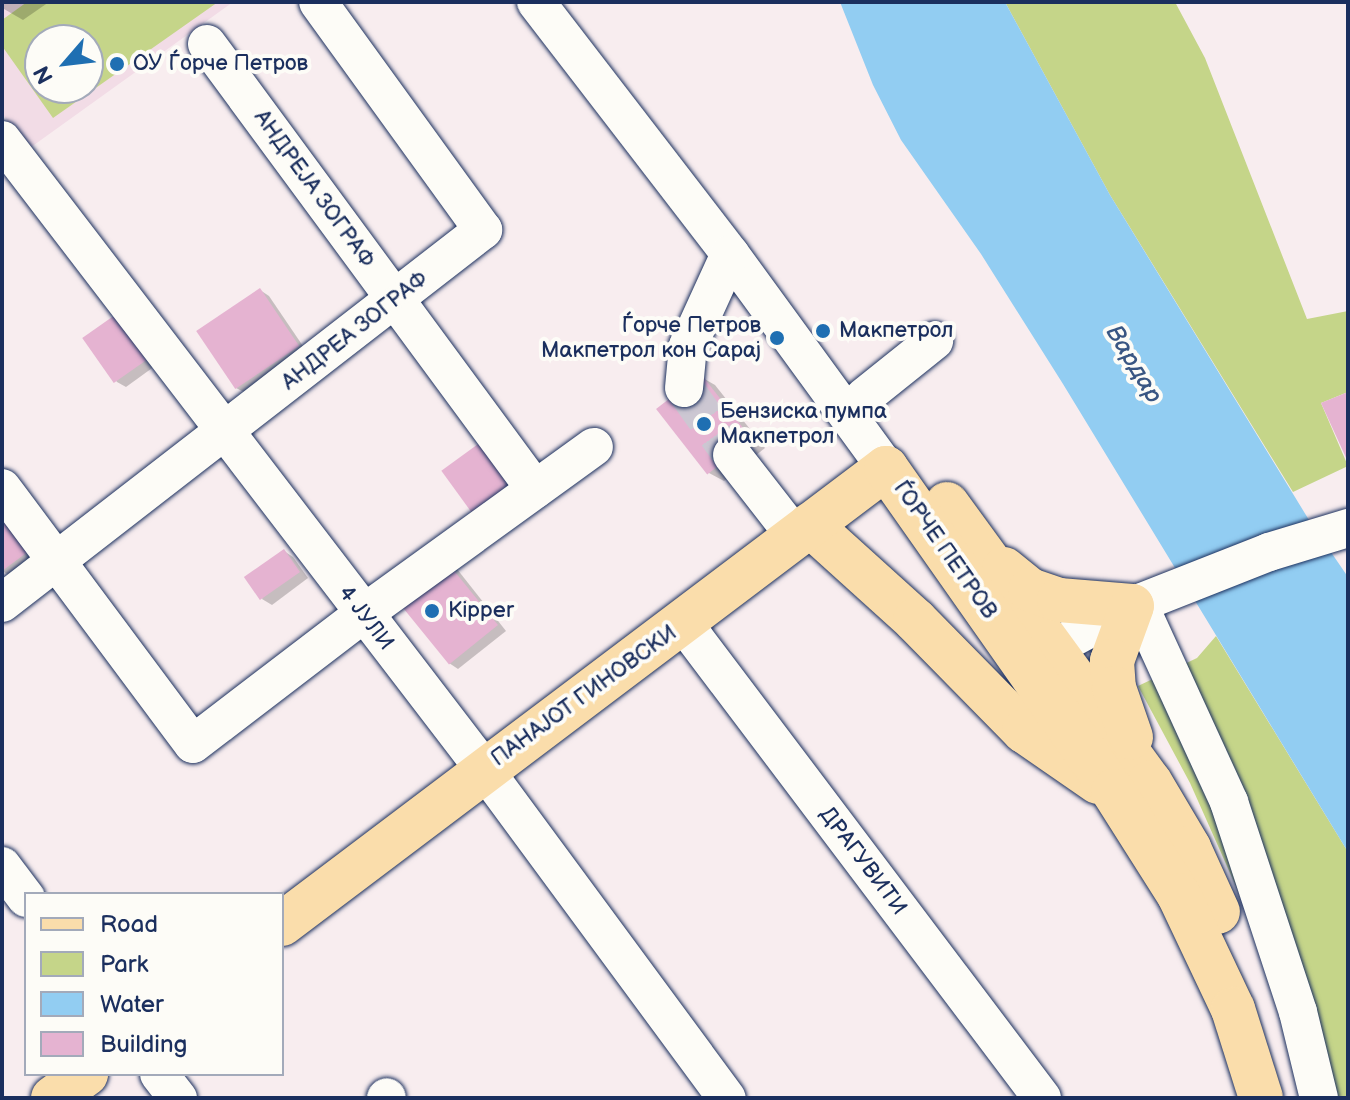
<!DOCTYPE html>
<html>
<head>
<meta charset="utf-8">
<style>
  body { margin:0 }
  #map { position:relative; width:1350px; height:1100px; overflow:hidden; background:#f8edef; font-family:"Balsamiq Sans",sans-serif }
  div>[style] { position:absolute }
  .built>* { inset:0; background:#f2dce6 }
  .green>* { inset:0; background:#c5d589 }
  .water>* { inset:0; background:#92cdf2 }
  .shadow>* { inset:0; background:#0003 }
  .building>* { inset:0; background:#e5b3d1; transform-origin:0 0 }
  .minor-tunnel>* { height:38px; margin-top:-19px; transform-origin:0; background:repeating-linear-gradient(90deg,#ccc7d2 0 38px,transparent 0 57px) }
  .roads { filter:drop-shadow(0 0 2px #1b2f5e) drop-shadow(0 0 2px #1b2f5e) }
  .minor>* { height:38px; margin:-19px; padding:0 19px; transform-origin:19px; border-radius:19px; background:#fdfcf7 }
  .major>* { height:44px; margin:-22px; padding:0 22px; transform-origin:22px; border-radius:22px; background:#faddab }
  .dots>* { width:22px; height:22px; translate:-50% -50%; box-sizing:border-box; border:4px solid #fdfcf7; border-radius:50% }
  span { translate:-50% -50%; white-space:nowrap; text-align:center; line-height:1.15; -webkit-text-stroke:8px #fdfcf7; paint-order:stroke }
  .poi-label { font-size:22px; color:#1b2f5e }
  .left { translate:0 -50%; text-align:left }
  .right { translate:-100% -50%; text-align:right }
  .street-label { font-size:22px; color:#1b2f5e }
  .water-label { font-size:24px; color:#395683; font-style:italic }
  .frame { position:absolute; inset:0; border:4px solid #1b2f5e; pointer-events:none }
  .legend { position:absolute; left:24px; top:892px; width:260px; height:184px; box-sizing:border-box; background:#fdfcf7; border:2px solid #a3aaba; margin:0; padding:10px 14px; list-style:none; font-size:24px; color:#1b2f5e }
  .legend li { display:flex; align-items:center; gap:16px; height:40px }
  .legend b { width:40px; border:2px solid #a3aaba }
  .north { position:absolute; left:24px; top:24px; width:80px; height:80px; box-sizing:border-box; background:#fdfcf7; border:2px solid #a3aaba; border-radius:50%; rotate:242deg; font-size:22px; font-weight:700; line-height:32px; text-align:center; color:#1b2f5e }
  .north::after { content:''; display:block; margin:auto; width:28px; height:36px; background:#1f6fb2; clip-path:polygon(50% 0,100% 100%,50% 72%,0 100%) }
</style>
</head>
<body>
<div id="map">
  <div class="built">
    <div style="clip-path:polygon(evenodd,2px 2px,233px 2px,27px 150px,2px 113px,2px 2px,40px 40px,88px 40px,88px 88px,40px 88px,40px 40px)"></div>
  </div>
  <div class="green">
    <div style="clip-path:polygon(evenodd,27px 2px,218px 2px,53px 118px,2px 46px,2px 20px,27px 2px,40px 40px,88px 40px,88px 88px,40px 88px,40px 40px)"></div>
    <div style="clip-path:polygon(1005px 2px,1175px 2px,1205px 58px,1307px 319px,1348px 311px,1348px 392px,1321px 403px,1348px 466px,1293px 492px,1110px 195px)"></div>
    <div style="clip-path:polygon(1216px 636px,1348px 852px,1348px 1098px,1309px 1098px,1267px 956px,1190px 783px,1138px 686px,1197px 658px)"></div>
  </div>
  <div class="water">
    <div style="clip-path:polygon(840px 2px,1005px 2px,1110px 195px,1309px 520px,1348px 577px,1348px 852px,1063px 384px,981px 254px,901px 140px,873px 85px)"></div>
  </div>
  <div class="shadow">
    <div style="clip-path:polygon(2px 2px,49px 2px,23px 20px,4px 9px)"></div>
    <div style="clip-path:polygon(260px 290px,269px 296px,307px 352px,246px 393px,236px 388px)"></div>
    <div style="clip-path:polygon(115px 318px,155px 366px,126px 387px,117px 382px,85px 339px)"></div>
    <div style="clip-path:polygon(701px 377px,715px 385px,765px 448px,724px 481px,709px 473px)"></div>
    <div style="clip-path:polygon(2px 502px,41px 554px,11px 576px,2px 571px)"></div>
    <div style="clip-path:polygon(284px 551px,293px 557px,308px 578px,272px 605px,262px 599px)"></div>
    <div style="clip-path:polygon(457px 569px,506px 631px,458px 669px,449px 663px,400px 602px)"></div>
  </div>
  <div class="building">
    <div style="left:260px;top:288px;width:70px;height:77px;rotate:56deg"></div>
    <div style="left:115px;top:315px;width:55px;height:40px;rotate:55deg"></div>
    <div style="left:701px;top:374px;width:83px;height:57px;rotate:52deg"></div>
    <div style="clip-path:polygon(1348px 392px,1348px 462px,1321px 403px)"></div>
    <div style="left:485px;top:439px;width:57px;height:54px;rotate:54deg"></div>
    <div style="clip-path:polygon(2px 505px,33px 548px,2px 571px)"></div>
    <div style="left:284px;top:549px;width:28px;height:49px;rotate:55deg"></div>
    <div style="left:447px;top:562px;width:81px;height:63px;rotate:51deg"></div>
  </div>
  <div class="minor-tunnel">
    <div style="left:684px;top:388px;width:82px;rotate:54.4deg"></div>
  </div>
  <div class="roads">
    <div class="minor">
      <div style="left:536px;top:2px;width:318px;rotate:52.4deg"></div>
      <div style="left:730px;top:254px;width:265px;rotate:53.9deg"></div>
      <div style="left:207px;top:44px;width:553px;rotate:53.61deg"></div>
      <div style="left:2px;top:140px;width:792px;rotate:52.54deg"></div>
      <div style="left:484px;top:769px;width:409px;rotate:53.6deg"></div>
      <div style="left:684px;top:388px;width:42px;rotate:-84.6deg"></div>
      <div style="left:688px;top:346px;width:101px;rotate:-65.5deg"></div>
      <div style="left:864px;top:397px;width:90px;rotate:-38.7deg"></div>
      <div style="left:732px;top:455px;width:103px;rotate:52.1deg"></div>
      <div style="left:2px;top:488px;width:319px;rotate:53.3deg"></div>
      <div style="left:193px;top:744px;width:214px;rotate:-37.4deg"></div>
      <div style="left:363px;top:614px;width:285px;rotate:-35.9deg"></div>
      <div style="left:2px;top:603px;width:609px;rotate:-37.79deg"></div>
      <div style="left:483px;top:230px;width:281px;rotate:-125.9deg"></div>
      <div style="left:1138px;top:603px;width:219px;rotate:65.4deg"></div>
      <div style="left:1229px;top:802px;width:221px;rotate:71.8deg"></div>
      <div style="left:1298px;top:1012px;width:89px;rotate:76.3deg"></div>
      <div style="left:684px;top:624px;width:594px;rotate:52.94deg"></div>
      <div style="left:1027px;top:662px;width:119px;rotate:-28.1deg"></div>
      <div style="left:1132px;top:606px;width:147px;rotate:-21.5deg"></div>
      <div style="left:1269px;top:552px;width:83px;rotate:-16.9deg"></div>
      <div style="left:2px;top:866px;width:40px;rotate:53deg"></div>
      <div style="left:159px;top:1074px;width:31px;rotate:52deg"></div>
      <div style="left:386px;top:1098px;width:1px;rotate:-45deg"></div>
    </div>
    <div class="major">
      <div style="left:947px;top:504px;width:344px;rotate:53.9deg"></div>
      <div style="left:1150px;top:782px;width:77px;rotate:59.4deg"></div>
      <div style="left:1189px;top:848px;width:70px;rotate:65.6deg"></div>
      <div style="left:810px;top:525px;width:142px;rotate:42.1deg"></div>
      <div style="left:915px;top:620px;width:156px;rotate:45.5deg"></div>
      <div style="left:1024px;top:731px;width:90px;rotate:34.6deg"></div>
      <div style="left:1004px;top:569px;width:33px;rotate:39deg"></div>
      <div style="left:1030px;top:590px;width:31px;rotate:19deg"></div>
      <div style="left:1059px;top:600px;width:73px;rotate:4.7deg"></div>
      <div style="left:1132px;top:606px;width:59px;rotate:110deg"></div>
      <div style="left:1112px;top:661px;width:27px;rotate:86deg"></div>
      <div style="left:1114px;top:688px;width:52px;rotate:70.9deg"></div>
      <div style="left:282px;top:924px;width:757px;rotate:-37.05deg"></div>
      <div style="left:886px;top:468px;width:395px;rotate:54.9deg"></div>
      <div style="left:1113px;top:791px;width:123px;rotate:57.6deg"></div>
      <div style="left:1179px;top:895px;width:126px;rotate:64.7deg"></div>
      <div style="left:1233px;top:1009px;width:93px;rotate:72.5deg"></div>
      <div style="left:53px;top:1098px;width:41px;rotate:-36deg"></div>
    </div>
  </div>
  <div class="dots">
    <div style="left:117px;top:64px;background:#1f6fb2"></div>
    <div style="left:823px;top:331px;background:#1f6fb2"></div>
    <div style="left:777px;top:338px;background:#1f6fb2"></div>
    <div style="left:704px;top:424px;background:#1f6fb2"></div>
    <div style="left:432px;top:611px;background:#1f6fb2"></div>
  </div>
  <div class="poi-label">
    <span class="left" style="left:133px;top:64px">ОУ Ѓорче Петров</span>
    <span class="right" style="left:761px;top:338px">Ѓорче Петров<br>Макпетрол кон Сарај</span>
    <span class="left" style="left:839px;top:331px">Макпетрол</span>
    <span class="left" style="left:720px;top:424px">Бензиска пумпа<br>Макпетрол</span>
    <span class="left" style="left:448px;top:611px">Kipper</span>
  </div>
  <div class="street-label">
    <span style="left:314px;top:189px;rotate:54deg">АНДРЕЈА ЗОГРАФ</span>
    <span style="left:355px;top:331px;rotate:-38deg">АНДРЕА ЗОГРАФ</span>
    <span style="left:945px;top:550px;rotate:55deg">ЃОРЧЕ ПЕТРОВ</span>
    <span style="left:366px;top:618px;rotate:52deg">4 ЈУЛИ</span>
    <span style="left:584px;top:696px;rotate:-36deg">ПАНАЈОТ ГИНОВСКИ</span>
    <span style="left:863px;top:861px;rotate:53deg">ДРАГУВИТИ</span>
  </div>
  <div class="water-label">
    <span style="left:1134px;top:364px;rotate:59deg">Вардар</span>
  </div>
  <div class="frame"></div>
  <ul class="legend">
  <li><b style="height:10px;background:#faddab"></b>Road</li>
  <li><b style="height:22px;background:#c5d589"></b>Park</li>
  <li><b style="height:22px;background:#92cdf2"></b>Water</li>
  <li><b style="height:22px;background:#e5b3d1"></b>Building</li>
  </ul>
  <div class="north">N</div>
</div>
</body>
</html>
